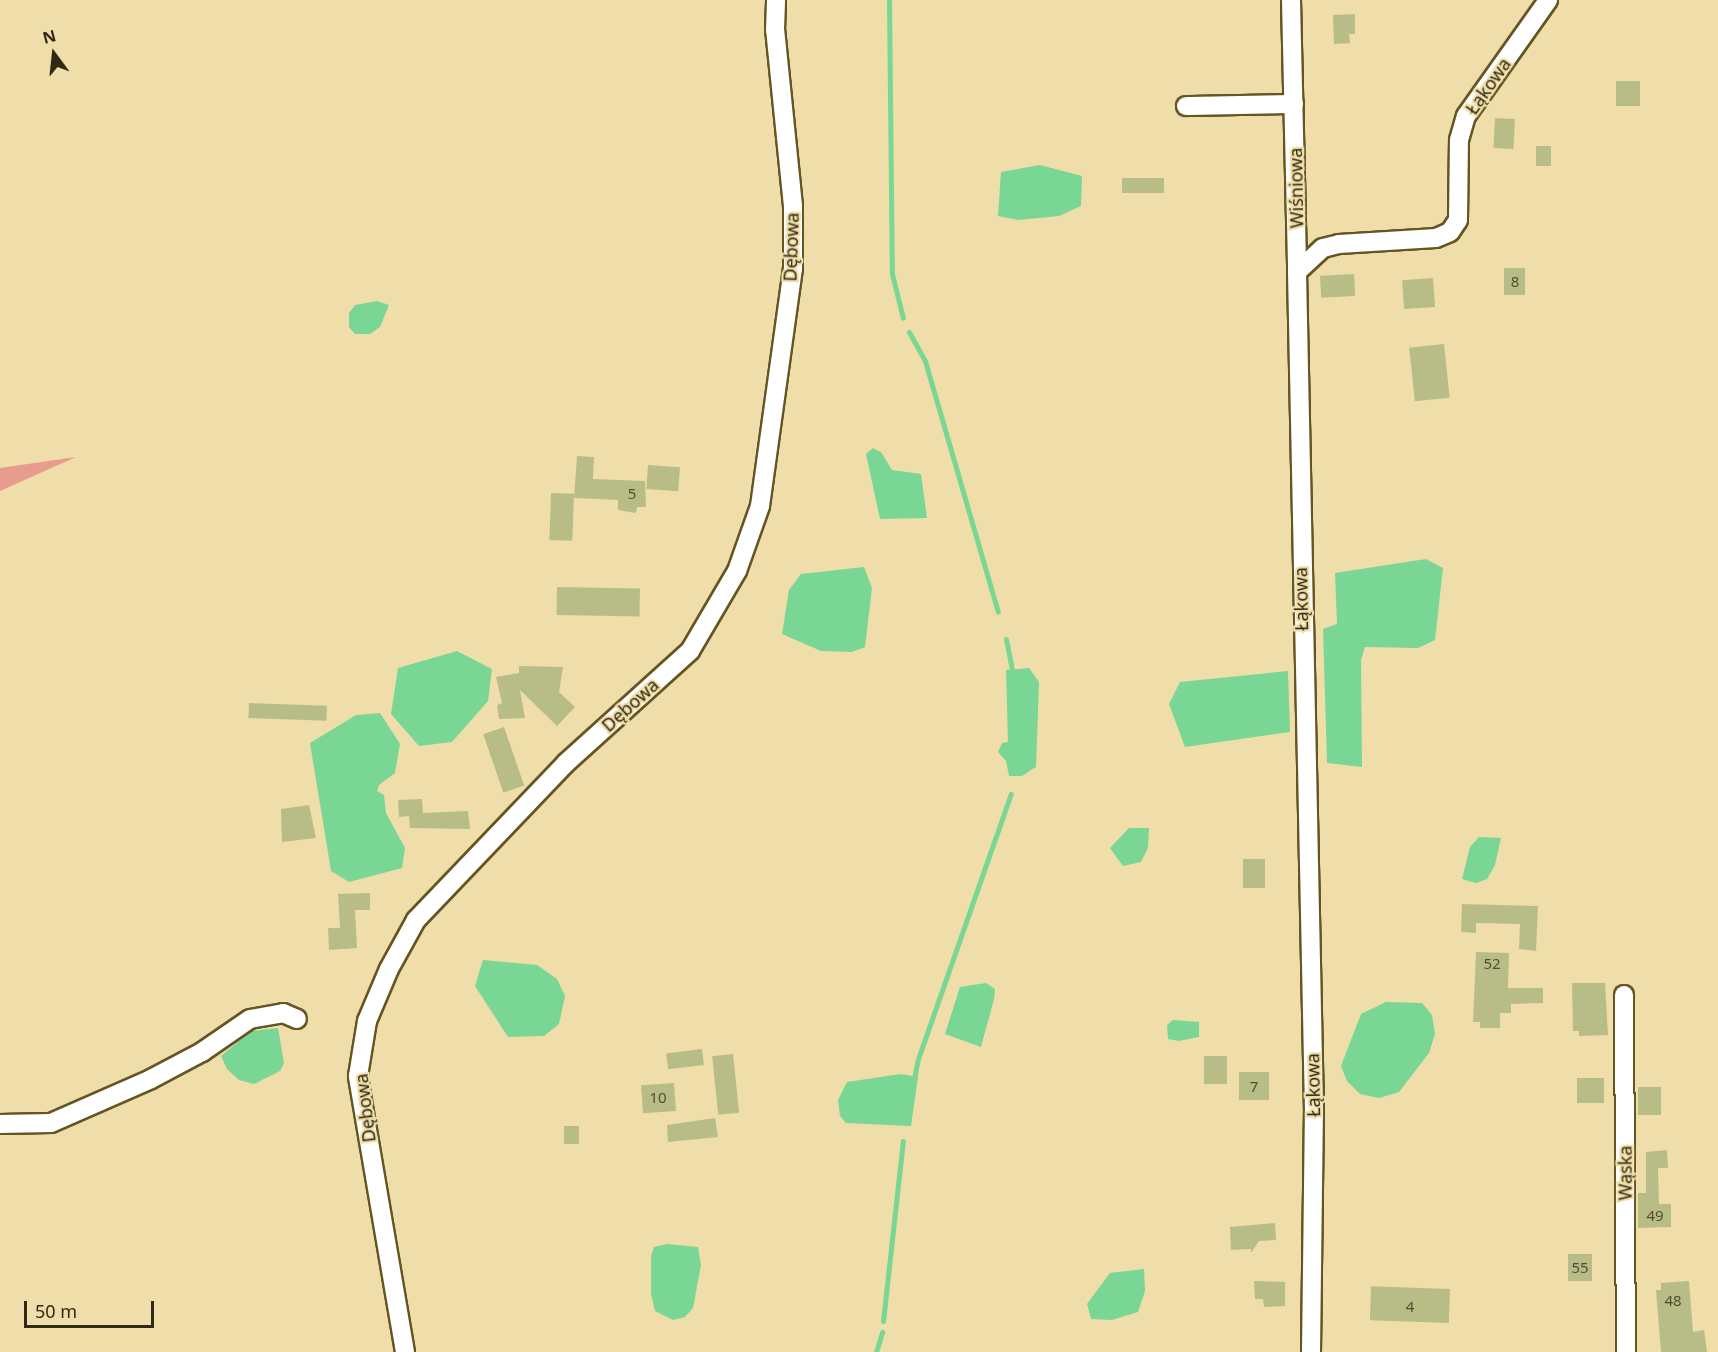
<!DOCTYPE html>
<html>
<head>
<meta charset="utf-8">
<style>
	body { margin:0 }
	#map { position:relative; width:1718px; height:1352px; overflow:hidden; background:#efdea9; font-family:"Noto Sans",sans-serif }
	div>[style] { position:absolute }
	.green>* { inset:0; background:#e89c8d }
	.water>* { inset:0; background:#79d695 }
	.stream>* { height:5px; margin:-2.5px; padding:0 2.5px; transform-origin:2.5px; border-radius:2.5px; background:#79d695 }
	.building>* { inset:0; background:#b8bd88; transform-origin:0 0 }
	.roads { filter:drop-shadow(2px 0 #645523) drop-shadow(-2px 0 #645523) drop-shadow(0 2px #645523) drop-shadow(0 -2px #645523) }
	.minor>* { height:18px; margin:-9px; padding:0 9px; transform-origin:9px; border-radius:9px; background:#fff }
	span { translate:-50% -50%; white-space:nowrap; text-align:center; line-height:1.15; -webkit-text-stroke:4.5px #efdea9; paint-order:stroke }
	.number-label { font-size:15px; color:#524e31 }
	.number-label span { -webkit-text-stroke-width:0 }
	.street-label { font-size:18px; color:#302914 }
	.north { position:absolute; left:24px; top:24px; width:60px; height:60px; -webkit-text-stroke:4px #efdea9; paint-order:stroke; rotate:345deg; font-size:16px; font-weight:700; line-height:24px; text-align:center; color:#302914 }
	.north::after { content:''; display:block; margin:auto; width:21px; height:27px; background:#302914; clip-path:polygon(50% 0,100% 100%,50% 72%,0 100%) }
	.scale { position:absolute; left:24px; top:1301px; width:130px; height:27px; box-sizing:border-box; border:3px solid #302914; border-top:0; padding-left:8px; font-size:18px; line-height:21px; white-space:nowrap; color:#302914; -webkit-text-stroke:4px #efdea9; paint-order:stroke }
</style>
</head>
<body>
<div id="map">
	<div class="green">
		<i style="clip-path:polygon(76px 457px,0 491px,0 468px)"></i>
	</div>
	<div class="water">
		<i style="clip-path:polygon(1040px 165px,1082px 176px,1081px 206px,1059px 216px,1018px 220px,998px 216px,1001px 172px)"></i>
		<i style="clip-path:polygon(377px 301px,389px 305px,380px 327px,370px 334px,355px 334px,349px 327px,349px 313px,355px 305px)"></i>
		<i style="clip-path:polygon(873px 448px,881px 452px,892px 470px,921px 474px,927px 518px,880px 519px,866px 454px)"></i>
		<i style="clip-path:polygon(1426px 559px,1443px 568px,1435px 640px,1418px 648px,1365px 647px,1361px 660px,1362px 767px,1327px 763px,1323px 629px,1337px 624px,1335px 573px)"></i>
		<i style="clip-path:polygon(864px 567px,872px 588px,865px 647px,852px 652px,821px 651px,782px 634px,789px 590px,801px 574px)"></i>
		<i style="clip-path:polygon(457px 651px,492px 669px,488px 701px,452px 742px,419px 746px,391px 714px,398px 668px)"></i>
		<i style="clip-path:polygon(1029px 668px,1039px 682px,1036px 767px,1022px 776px,1009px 776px,1006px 761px,998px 752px,1002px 743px,1008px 742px,1006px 670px)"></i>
		<i style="clip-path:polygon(1288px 671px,1290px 732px,1185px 747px,1169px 704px,1180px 682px)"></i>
		<i style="clip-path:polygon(380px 713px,400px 744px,395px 773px,379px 785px,377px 791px,384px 795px,386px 813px,405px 848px,402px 868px,349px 882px,331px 871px,310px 743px,356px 715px)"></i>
		<i style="clip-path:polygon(1129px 828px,1149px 828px,1148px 848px,1141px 862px,1123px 866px,1110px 848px)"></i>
		<i style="clip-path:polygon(1479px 837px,1501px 838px,1495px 865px,1487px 879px,1476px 883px,1462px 879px,1470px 847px)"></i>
		<i style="clip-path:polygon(483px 960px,537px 965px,557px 979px,565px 996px,559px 1024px,544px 1036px,508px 1037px,475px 986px)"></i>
		<i style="clip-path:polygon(986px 983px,995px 989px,994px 999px,981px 1047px,945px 1034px,960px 987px)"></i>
		<i style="clip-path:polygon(1386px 1002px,1422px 1003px,1432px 1015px,1435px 1034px,1429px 1053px,1399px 1092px,1379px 1098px,1360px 1094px,1347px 1081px,1341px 1066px,1361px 1014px)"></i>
		<i style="clip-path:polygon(1173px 1020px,1199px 1022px,1199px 1037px,1179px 1041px,1168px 1039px,1167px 1025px)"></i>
		<i style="clip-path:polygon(278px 1028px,284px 1063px,280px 1071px,254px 1084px,239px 1080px,227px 1069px,221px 1056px,251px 1031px)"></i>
		<i style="clip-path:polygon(901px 1074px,918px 1077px,911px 1126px,846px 1123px,840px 1116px,838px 1100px,847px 1082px)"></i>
		<i style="clip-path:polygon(667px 1244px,698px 1247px,701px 1265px,693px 1308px,685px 1317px,673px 1320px,655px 1311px,651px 1294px,651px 1256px,654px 1247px)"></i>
		<i style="clip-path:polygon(1144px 1269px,1145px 1291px,1138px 1312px,1112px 1320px,1091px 1319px,1087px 1304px,1110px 1273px)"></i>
	</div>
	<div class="stream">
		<i style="left:889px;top:0;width:274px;rotate:89.4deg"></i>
		<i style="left:892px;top:274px;width:45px;rotate:76deg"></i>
		<i style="left:909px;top:332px;width:33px;rotate:61deg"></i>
		<i style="left:925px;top:361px;width:261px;rotate:73.8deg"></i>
		<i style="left:1006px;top:639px;width:36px;rotate:79deg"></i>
		<i style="left:913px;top:1084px;width:25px;rotate:-79deg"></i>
		<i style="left:918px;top:1059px;width:281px;rotate:-70.7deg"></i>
		<i style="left:883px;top:1321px;width:181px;rotate:-83.7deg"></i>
		<i style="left:876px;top:1352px;width:21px;rotate:-73deg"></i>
	</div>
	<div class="building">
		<i style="clip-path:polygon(1355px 14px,1355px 34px,1349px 34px,1350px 43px,1334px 44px,1333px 15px)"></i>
		<i style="left:1616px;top:81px;width:24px;height:25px"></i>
		<i style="left:1495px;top:118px;width:20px;height:30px;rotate:3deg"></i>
		<i style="left:1536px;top:146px;width:15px;height:20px"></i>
		<i style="left:1122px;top:178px;width:42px;height:15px"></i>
		<i style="left:1525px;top:268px;width:27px;height:21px;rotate:90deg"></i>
		<i style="left:1354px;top:274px;width:22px;height:34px;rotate:87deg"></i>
		<i style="left:1433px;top:278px;width:29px;height:31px;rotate:86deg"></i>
		<i style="left:1444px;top:344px;width:54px;height:35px;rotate:84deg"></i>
		<i style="clip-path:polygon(577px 456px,594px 457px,593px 479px,645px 481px,646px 507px,637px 507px,636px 513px,618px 510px,618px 500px,574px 498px)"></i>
		<i style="left:648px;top:465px;width:32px;height:24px;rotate:4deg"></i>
		<i style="left:551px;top:493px;width:23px;height:47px;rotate:2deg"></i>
		<i style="left:557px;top:587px;width:83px;height:28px;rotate:1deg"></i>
		<i style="clip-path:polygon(519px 666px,563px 667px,559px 692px,575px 707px,557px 726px,520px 690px,525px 718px,499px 719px,497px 705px,502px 703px,496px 677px,519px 673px)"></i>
		<i style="left:249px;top:703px;width:78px;height:15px;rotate:2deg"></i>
		<i style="left:504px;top:727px;width:62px;height:22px;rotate:71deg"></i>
		<i style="clip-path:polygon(422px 799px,423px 813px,468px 811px,470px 829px,410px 828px,409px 816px,399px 817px,398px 800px)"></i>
		<i style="clip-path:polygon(309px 805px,316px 838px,282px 842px,281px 809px)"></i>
		<i style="left:1243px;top:859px;width:22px;height:29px"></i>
		<i style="clip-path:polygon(370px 893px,370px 910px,355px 910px,357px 948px,329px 950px,328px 928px,340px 928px,338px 894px)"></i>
		<i style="clip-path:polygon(1462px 904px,1538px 906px,1536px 951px,1519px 949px,1520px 924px,1476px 923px,1476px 933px,1461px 932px)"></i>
		<i style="clip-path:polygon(1476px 952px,1509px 953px,1508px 988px,1543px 988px,1543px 1003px,1511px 1004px,1511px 1013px,1500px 1013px,1500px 1028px,1480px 1028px,1480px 1022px,1473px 1022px)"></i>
		<i style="clip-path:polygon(1572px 983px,1605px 983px,1608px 1035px,1579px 1036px,1579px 1031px,1573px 1031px)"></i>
		<i style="left:702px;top:1049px;width:16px;height:36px;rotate:83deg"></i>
		<i style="left:733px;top:1054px;width:59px;height:21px;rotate:84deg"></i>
		<i style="left:1227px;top:1056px;width:28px;height:23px;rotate:90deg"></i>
		<i style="left:1269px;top:1072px;width:28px;height:30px;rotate:90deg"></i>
		<i style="left:1577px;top:1078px;width:27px;height:25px"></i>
		<i style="left:674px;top:1083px;width:28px;height:33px;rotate:86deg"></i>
		<i style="left:1638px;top:1087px;width:23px;height:28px"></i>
		<i style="clip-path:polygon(715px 1118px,718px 1137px,668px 1142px,667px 1125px)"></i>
		<i style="left:564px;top:1126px;width:15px;height:18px"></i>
		<i style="clip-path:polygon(1667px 1150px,1668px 1168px,1658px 1168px,1659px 1204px,1671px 1204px,1671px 1227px,1638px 1228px,1638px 1193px,1646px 1193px,1646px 1152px)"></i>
		<i style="clip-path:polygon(1275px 1223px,1276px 1240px,1259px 1241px,1251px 1253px,1251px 1249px,1231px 1250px,1230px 1227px)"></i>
		<i style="left:1568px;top:1254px;width:24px;height:27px"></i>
		<i style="clip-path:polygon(1254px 1281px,1285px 1282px,1285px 1306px,1264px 1307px,1263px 1299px,1255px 1299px)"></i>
		<i style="clip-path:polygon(1689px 1281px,1693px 1332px,1704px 1330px,1707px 1352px,1661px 1352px,1656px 1290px,1661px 1290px,1661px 1283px)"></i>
		<i style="left:1450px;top:1289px;width:34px;height:79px;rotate:92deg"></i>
	</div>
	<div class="roads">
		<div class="minor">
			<i style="left:1291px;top:0;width:272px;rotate:88.7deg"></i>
			<i style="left:1186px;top:106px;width:108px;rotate:-1.1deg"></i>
			<i style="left:1624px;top:995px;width:357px;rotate:89.7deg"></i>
			<i style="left:0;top:1124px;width:51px;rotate:-1.1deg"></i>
			<i style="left:51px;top:1123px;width:109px;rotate:-23.7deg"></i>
			<i style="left:151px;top:1079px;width:58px;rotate:-27.9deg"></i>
			<i style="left:202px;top:1052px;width:58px;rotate:-34.5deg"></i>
			<i style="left:250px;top:1019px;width:34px;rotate:-10deg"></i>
			<i style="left:283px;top:1013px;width:15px;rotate:23deg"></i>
			<i style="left:405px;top:1352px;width:280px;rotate:-99.7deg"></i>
			<i style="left:358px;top:1076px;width:56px;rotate:-80.7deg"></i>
			<i style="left:367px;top:1021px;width:56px;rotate:-67.1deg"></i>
			<i style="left:389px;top:969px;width:56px;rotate:-61.1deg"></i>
			<i style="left:416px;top:920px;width:217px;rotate:-46.3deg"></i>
			<i style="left:566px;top:763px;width:167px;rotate:-42.1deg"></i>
			<i style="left:690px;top:651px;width:93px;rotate:-59.6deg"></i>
			<i style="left:737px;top:571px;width:69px;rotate:-70.5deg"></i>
			<i style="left:760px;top:506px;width:239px;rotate:-82.1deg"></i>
			<i style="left:793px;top:269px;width:63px;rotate:-90deg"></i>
			<i style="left:793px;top:206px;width:177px;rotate:-95.8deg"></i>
			<i style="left:775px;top:30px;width:30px;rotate:-88deg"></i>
			<i style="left:1311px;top:1352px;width:241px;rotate:-89.3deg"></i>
			<i style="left:1314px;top:1111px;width:839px;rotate:-91.16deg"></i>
			<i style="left:1297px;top:272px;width:35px;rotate:-43deg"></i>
			<i style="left:1323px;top:248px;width:16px;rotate:-14deg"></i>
			<i style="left:1339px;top:244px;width:97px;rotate:-3.5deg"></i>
			<i style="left:1436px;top:238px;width:15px;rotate:-23deg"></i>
			<i style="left:1450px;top:232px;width:14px;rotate:-56deg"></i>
			<i style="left:1458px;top:220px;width:80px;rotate:-89.3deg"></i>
			<i style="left:1459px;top:140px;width:25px;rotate:-74deg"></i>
			<i style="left:1466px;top:116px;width:142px;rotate:-54.7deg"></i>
		</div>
	</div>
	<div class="number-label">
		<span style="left:1515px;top:282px">8</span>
		<span style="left:632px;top:494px">5</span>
		<span style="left:1492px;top:964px">52</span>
		<span style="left:1254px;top:1087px">7</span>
		<span style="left:658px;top:1098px">10</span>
		<span style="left:1655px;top:1216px">49</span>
		<span style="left:1580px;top:1268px">55</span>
		<span style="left:1673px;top:1301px">48</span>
		<span style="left:1410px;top:1307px">4</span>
	</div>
	<div class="street-label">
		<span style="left:1488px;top:86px;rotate:-55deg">Łąkowa</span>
		<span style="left:1296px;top:188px;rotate:-91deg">Wiśniowa</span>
		<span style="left:791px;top:247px;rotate:-88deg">Dębowa</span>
		<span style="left:1301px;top:599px;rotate:-91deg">Łąkowa</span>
		<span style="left:630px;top:705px;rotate:-42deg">Dębowa</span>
		<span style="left:1313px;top:1085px;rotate:-91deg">Łąkowa</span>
		<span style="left:365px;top:1108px;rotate:-97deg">Dębowa</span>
		<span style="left:1625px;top:1173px;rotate:-90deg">Wąska</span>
	</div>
	<div class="north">N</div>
	<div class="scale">50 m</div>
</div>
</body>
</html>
